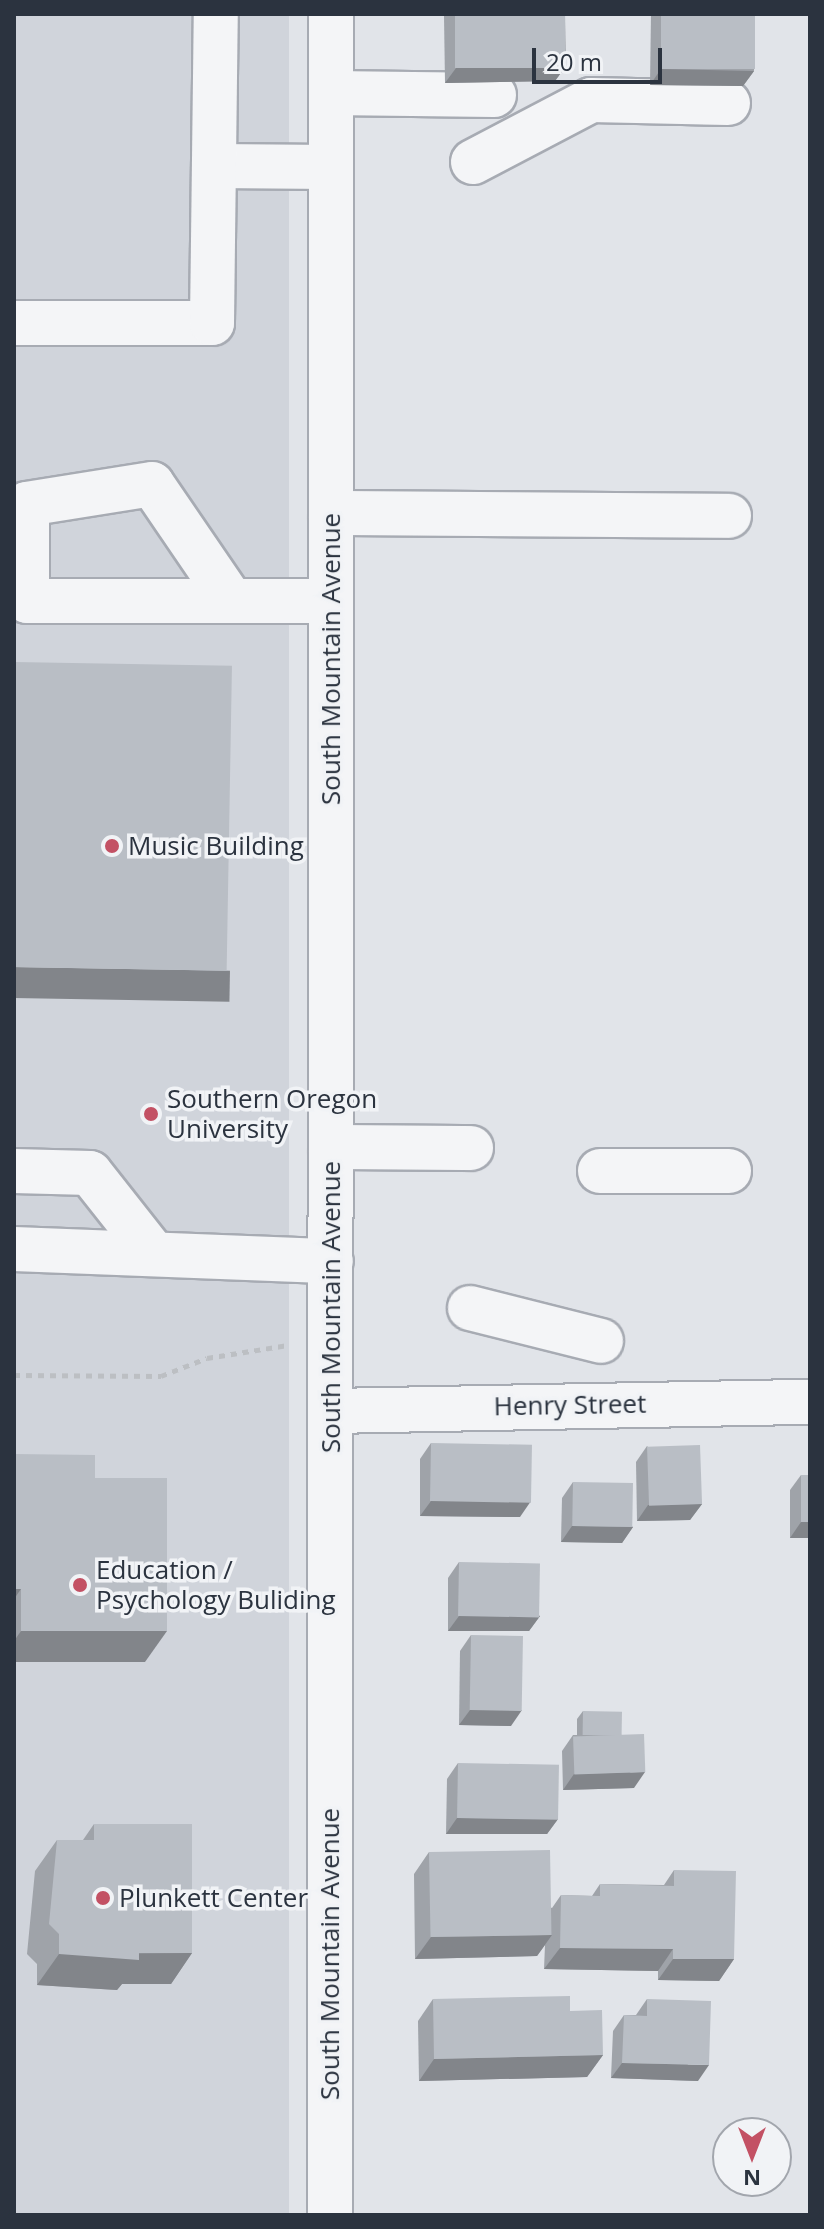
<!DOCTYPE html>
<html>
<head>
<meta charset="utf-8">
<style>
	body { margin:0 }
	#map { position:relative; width:824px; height:2229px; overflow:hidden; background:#e1e4e9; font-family:"Open Sans",sans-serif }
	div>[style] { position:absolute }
	.built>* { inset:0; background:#d0d4db; transform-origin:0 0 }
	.path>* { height:5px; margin-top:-2.5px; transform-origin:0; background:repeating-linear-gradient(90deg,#bcbfc3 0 6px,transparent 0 12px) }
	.roads { filter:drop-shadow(2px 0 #a7abb3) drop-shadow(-2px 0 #a7abb3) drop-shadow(0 2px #a7abb3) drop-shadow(0 -2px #a7abb3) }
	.minor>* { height:44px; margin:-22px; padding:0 22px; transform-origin:22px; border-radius:22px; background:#f4f5f7 }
	.wall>* { inset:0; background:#9fa3a9 }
	.shaded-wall>* { inset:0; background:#82858a; transform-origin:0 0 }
	.building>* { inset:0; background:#b9bec5; transform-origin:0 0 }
	.dots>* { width:22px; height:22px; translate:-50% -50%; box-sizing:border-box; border:4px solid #f1f3f6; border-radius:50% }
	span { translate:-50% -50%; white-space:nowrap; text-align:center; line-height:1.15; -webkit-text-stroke:7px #f1f3f6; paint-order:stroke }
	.street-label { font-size:26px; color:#2b333f }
	.poi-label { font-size:26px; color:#2b333f }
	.left { translate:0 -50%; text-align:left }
	.frame { position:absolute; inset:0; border:16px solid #2b333f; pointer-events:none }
	.north { position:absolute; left:712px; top:2117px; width:80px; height:80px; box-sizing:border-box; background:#f1f3f6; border:2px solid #a2a6ad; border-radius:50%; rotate:180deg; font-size:22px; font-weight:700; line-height:32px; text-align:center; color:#2b333f }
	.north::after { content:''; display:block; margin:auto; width:28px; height:36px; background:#c35164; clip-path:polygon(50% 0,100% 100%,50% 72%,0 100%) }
	.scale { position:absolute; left:532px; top:48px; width:130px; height:36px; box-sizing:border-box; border:4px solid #2b333f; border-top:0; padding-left:10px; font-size:24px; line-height:28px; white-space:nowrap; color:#2b333f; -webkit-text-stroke:6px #f1f3f6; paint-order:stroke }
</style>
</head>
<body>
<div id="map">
	<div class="built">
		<i style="left:14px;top:14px;width:275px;height:2201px"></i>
	</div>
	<div class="path">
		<i style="left:14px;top:1375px;width:147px;rotate:0.4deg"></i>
		<i style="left:161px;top:1376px;width:49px;rotate:-21.4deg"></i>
		<i style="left:207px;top:1358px;width:82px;rotate:-9.1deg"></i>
	</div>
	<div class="roads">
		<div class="minor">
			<i style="left:331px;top:93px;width:163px;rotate:0.7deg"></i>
			<i style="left:473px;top:162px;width:133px;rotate:-27.7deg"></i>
			<i style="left:591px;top:100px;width:137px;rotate:1.3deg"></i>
			<i style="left:215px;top:166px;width:116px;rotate:0.5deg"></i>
			<i style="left:14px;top:323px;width:198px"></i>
			<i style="left:212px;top:323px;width:309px;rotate:-89.3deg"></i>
			<i style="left:331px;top:513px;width:398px;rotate:0.4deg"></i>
			<i style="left:231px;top:600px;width:140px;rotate:-124.3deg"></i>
			<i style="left:152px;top:484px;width:127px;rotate:170.9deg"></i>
			<i style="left:27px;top:504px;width:97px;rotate:90deg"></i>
			<i style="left:27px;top:601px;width:304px"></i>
			<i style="left:331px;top:1147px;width:140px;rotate:0.4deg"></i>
			<i style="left:14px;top:1171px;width:76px;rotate:1.5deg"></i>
			<i style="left:90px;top:1173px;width:97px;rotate:51.7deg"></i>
			<i style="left:600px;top:1171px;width:129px"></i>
			<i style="left:14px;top:1249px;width:317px;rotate:2.2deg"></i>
			<i style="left:470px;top:1308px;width:135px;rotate:14.1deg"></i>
			<i style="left:331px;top:1411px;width:479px;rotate:-1.1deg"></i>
			<i style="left:330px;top:2215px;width:2201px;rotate:-89.97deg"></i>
		</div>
	</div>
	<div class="wall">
		<i style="clip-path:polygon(445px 14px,565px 14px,566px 66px,555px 81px,445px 83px,444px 16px)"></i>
		<i style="clip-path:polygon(651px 14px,755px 14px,754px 71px,743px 86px,650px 85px)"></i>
		<i style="clip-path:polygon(431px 1443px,520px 1517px,420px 1516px,420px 1459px)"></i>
		<i style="clip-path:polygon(647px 1446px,702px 1504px,690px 1520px,637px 1521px,636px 1462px)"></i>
		<i style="clip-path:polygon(14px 1454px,95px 1478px,145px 1662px,14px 1662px)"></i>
		<i style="clip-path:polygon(801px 1475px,810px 1475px,810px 1538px,790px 1538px,790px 1490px)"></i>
		<i style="clip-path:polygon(573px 1482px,633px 1527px,622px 1543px,561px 1542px,562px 1498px)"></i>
		<i style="clip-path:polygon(459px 1562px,540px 1616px,529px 1631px,448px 1631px,448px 1578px)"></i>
		<i style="clip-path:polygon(471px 1635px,511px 1726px,459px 1725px,460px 1651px)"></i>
		<i style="clip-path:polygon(583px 1711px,621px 1734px,634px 1788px,563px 1790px,562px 1751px,573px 1735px,577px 1735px,577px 1719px)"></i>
		<i style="clip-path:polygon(458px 1763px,558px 1819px,547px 1834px,446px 1834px,447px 1779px)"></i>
		<i style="clip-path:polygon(94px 1824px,192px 1953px,171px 1984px,122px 1984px,117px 1990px,37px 1985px,37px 1964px,27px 1954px,35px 1871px,57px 1840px,83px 1840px)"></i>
		<i style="clip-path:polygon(429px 1852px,552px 1908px,561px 1895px,592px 1896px,600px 1884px,664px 1885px,674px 1870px,734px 1959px,719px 1981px,658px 1980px,658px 1971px,544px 1969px,545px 1945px,537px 1956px,415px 1959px,414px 1874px)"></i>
		<i style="clip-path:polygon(433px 1999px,570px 2011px,603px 2055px,587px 2077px,419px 2081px,418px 2021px)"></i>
		<i style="clip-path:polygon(647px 1999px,698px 2081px,611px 2078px,613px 2031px,624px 2015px,636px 2015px)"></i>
	</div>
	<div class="shaded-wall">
		<i style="clip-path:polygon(566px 66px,555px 81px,445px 83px,456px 68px)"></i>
		<i style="clip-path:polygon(661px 69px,754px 71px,743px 86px,650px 85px)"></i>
		<i style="left:14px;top:967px;width:216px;height:31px;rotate:1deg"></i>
		<i style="clip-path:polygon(431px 1501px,531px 1501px,520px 1517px,420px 1516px)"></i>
		<i style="clip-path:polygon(702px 1504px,690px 1520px,637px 1521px,648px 1505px)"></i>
		<i style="clip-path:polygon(801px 1522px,810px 1522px,810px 1538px,790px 1538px)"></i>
		<i style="clip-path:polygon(572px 1526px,633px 1527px,622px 1543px,561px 1542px)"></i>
		<i style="clip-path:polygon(14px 1589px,21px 1589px,14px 1599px)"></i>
		<i style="clip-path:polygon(459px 1616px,540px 1616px,529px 1631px,448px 1631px)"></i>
		<i style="clip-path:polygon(21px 1631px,167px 1631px,145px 1662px,14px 1662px,14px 1641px)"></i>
		<i style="clip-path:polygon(470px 1710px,522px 1710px,511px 1726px,459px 1725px)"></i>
		<i style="clip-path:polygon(645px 1772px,634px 1788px,563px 1790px,574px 1774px)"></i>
		<i style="clip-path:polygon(457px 1818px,558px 1819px,547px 1834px,446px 1834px)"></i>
		<i style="clip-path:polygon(552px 1935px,537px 1956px,415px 1959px,431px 1937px)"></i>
		<i style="clip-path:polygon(560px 1948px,673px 1949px,658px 1971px,544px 1969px)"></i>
		<i style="clip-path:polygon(192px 1953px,171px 1984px,122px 1984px,117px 1990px,37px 1985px,59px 1954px)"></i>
		<i style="clip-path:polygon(673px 1959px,734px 1959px,719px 1981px,658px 1980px)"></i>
		<i style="clip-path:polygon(603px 2055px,587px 2077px,419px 2081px,434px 2059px)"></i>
		<i style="clip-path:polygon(622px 2063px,709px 2065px,698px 2081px,611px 2078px)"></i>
	</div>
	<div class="building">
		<i style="left:455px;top:14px;width:110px;height:54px"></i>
		<i style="left:661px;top:14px;width:94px;height:55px"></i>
		<i style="left:14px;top:662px;width:218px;height:305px;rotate:1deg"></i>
		<i style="left:431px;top:1443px;width:101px;height:58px;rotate:1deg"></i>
		<i style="left:700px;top:1445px;width:59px;height:53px;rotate:88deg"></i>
		<i style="clip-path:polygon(14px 1454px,95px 1455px,95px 1478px,167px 1478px,167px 1631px,21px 1631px,21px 1589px,14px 1589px)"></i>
		<i style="left:801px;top:1475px;width:9px;height:47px"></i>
		<i style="left:573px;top:1482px;width:60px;height:44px;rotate:1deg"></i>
		<i style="left:459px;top:1562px;width:81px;height:54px;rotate:1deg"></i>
		<i style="left:471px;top:1635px;width:52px;height:75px;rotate:1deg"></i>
		<i style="left:583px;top:1711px;width:39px;height:24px;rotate:1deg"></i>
		<i style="left:644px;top:1734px;width:38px;height:71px;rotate:88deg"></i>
		<i style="left:458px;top:1763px;width:101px;height:55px;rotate:1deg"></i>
		<i style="clip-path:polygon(94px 1824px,192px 1824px,192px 1953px,139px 1953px,139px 1960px,59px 1954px,59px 1934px,49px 1924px,57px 1840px,94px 1840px)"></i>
		<i style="left:550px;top:1850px;width:85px;height:121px;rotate:89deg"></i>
		<i style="clip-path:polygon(674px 1870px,736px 1871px,734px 1959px,673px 1959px,673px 1949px,560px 1948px,561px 1895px,600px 1896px,600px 1884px,674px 1886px)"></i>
		<i style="clip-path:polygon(570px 1996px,570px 2011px,602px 2010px,603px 2055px,434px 2059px,433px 1999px)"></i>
		<i style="clip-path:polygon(647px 1999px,711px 2001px,709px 2065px,622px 2063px,624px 2015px,647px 2016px)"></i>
	</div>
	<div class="dots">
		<i style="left:112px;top:846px;background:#c35164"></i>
		<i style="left:151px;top:1114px;background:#c35164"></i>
		<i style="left:80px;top:1585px;background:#c35164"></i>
		<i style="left:103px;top:1898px;background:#c35164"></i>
	</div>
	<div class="street-label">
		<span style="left:331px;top:659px;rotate:-90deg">South Mountain Avenue</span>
		<span style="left:331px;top:1307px;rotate:-90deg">South Mountain Avenue</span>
		<span style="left:570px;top:1405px;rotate:-1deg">Henry Street</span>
		<span style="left:330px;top:1954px;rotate:-90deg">South Mountain Avenue</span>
	</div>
	<div class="poi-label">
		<span class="left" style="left:128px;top:846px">Music Building</span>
		<span class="left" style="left:167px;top:1114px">Southern Oregon<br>University</span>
		<span class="left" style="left:96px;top:1585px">Education /<br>Psychology Buliding</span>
		<span class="left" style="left:119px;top:1898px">Plunkett Center</span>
	</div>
	<div class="frame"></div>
	<div class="north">N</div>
	<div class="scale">20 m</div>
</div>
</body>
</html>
